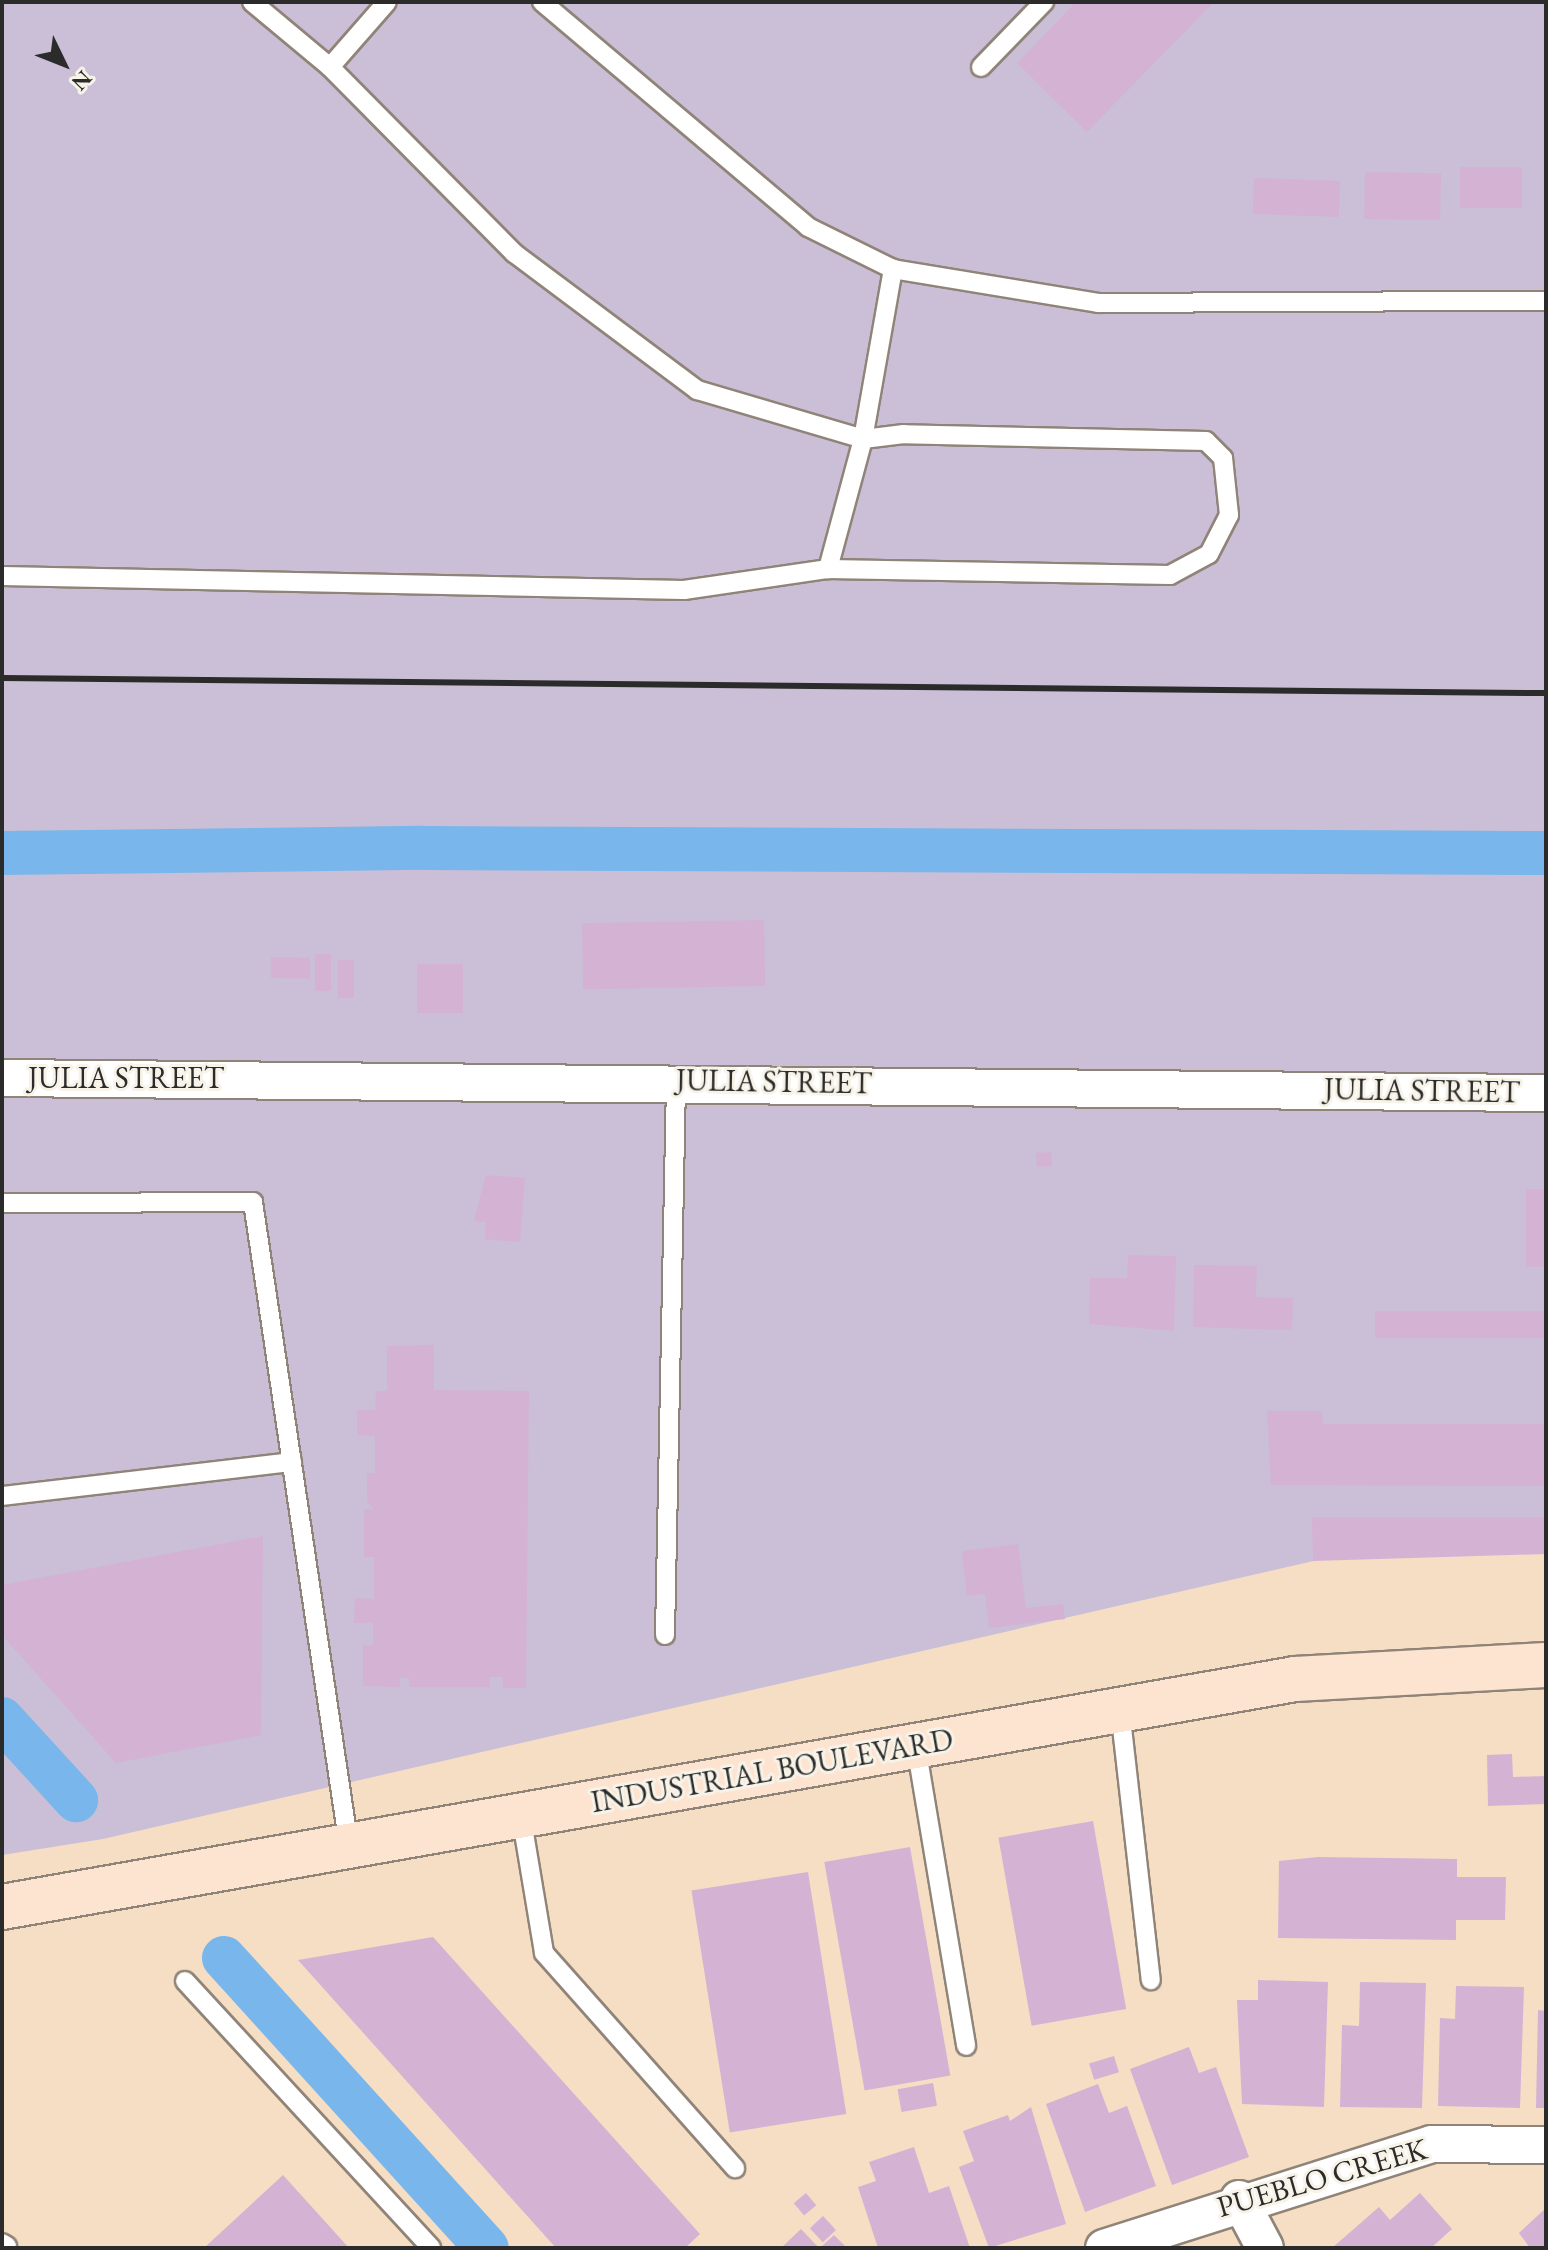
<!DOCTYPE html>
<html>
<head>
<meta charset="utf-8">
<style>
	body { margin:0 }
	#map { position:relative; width:1548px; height:2250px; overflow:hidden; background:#f5dec4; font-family:"EB Garamond",serif }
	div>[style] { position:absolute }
	.industrial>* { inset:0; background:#cabfd6 }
	.canal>* { height:44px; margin:-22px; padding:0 22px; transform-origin:22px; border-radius:22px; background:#79b6eb }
	.building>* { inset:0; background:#d4b2d4; transform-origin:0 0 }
	.roads { filter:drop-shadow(2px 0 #908478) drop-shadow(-2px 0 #908478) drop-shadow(0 2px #908478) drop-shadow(0 -2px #908478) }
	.service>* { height:18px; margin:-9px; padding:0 9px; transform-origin:9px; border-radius:9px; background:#fff }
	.minor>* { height:36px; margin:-18px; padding:0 18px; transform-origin:18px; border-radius:18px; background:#fff }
	.secondary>* { height:44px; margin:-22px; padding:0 22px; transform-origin:22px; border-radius:22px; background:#fde4d1 }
	.rail>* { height:6px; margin:-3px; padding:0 3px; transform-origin:3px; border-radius:3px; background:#2b2b2b }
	span { translate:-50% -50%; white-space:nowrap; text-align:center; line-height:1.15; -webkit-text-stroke:6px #f7f3e8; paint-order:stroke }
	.street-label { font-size:30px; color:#2b2b2b }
	.frame { position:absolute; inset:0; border:4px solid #2b2b2b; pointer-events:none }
	.north { position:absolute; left:24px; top:24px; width:80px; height:80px; -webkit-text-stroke:6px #f7f3e8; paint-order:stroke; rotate:133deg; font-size:22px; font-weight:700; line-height:32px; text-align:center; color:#2b2b2b }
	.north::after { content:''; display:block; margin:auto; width:28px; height:36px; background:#2b2b2b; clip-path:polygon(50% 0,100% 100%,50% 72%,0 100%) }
</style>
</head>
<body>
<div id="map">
	<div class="industrial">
		<i style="clip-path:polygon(2px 2px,1546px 2px,1546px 1550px,1366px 1549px,103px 1839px,2px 1855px)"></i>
	</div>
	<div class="canal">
		<i style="left:2px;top:853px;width:422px;rotate:-0.7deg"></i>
		<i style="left:424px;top:848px;width:1122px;rotate:0.26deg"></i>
		<i style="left:2px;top:1719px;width:110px;rotate:47.6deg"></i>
		<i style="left:224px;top:1958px;width:391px;rotate:47.8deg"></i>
	</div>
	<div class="building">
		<i style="clip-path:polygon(1076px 2px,1214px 2px,1087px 132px,1017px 63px)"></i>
		<i style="left:1460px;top:167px;width:62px;height:41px"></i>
		<i style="left:1365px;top:172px;width:76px;height:47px;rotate:1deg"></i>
		<i style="left:1254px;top:178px;width:86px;height:36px;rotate:2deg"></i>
		<i style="left:764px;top:920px;width:66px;height:182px;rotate:89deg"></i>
		<i style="left:315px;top:954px;width:16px;height:37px"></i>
		<i style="left:271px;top:957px;width:39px;height:21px;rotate:1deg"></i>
		<i style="left:338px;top:960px;width:16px;height:38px"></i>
		<i style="left:463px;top:964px;width:49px;height:46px;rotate:90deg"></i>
		<i style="left:1051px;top:1152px;width:14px;height:15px;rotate:86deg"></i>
		<i style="clip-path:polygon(486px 1175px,525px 1178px,520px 1242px,485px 1239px,486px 1222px,474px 1221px)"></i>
		<i style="left:1526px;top:1189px;width:20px;height:78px"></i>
		<i style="clip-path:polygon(1128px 1255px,1176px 1256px,1174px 1331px,1089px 1324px,1090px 1278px,1127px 1278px)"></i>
		<i style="clip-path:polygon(1194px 1265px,1257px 1266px,1256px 1297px,1293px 1298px,1292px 1330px,1193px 1327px)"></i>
		<i style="left:1546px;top:1311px;width:27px;height:171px;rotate:90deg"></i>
		<i style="clip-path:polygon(434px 1345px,434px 1390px,529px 1391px,526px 1688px,503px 1688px,503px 1677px,490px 1677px,490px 1687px,409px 1687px,409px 1678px,400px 1678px,400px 1687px,363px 1686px,363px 1645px,373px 1645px,373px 1623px,354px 1623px,355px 1598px,374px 1599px,374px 1557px,364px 1557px,364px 1509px,374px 1509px,367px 1502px,367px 1473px,375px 1473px,375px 1436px,357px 1435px,357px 1410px,375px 1410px,376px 1391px,387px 1391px,387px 1346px)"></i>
		<i style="clip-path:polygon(1267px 1411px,1322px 1411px,1323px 1424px,1546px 1424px,1546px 1486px,1271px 1485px)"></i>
		<i style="clip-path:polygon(1312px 1517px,1546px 1517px,1546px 1554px,1313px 1561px)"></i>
		<i style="clip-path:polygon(263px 1536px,261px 1735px,116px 1763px,2px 1635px,2px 1585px)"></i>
		<i style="clip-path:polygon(1018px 1544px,1026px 1608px,1063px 1604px,1065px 1619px,989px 1628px,985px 1594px,967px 1596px,962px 1551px)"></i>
		<i style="clip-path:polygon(1512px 1754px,1513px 1777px,1546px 1776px,1546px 1804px,1488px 1806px,1487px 1755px)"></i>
		<i style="left:1093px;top:1821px;width:191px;height:96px;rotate:80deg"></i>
		<i style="left:910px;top:1847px;width:232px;height:87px;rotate:80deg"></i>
		<i style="clip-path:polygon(1318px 1857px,1457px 1859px,1457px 1877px,1506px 1877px,1505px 1920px,1456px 1920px,1456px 1940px,1278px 1938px,1279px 1861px)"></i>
		<i style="left:808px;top:1872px;width:245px;height:118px;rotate:81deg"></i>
		<i style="clip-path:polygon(433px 1937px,700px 2234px,685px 2248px,556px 2248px,298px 1960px)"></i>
		<i style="clip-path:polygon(1258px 1980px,1328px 1982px,1324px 2107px,1242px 2104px,1237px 2000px,1258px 2000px)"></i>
		<i style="clip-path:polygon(1360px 1982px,1426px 1983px,1422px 2108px,1340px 2107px,1342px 2025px,1359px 2026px)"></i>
		<i style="clip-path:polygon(1456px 1986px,1524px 1987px,1520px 2108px,1438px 2106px,1440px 2018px,1455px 2019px)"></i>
		<i style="clip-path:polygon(1538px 2010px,1546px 2011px,1546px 2108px,1536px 2108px)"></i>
		<i style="clip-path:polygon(1189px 2047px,1199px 2073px,1216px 2067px,1249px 2157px,1172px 2185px,1130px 2069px)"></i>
		<i style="left:1114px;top:2056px;width:17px;height:26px;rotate:73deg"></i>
		<i style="left:933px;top:2083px;width:23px;height:36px;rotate:80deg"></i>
		<i style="clip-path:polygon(1098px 2084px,1109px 2113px,1127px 2106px,1156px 2186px,1085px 2212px,1046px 2104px)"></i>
		<i style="clip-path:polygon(1031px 2107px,1066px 2224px,989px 2248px,959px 2167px,974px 2161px,963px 2131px,1008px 2115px,1010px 2121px)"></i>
		<i style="clip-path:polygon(914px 2147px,929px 2193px,949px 2186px,970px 2248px,878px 2248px,858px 2187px,876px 2181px,869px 2162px)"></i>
		<i style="clip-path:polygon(283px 2175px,349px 2248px,204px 2248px)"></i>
		<i style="left:806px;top:2193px;width:16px;height:16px;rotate:50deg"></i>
		<i style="clip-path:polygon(1420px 2193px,1452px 2229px,1431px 2248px,1332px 2248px,1379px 2207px,1390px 2220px)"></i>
		<i style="clip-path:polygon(1546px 2208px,1546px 2248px,1530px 2248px,1519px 2233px)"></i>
		<i style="left:823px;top:2216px;width:19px;height:18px;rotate:47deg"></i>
		<i style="clip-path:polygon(801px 2229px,819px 2248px,781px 2248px)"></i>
		<i style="clip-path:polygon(834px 2235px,847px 2248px,820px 2248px)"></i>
	</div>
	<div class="roads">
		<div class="service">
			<i style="left:252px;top:2px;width:102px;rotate:39.8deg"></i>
			<i style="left:330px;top:67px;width:86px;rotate:-48.8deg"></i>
			<i style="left:542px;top:2px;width:348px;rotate:40.2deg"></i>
			<i style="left:808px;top:227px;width:95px;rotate:26.3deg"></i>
			<i style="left:893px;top:269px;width:208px;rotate:9.4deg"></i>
			<i style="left:1098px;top:303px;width:448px;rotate:-0.3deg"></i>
			<i style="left:330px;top:67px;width:262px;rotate:45.3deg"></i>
			<i style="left:514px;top:253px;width:229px;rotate:36.8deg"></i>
			<i style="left:697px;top:390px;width:173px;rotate:16.4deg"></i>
			<i style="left:863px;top:439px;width:173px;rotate:-80deg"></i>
			<i style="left:981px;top:67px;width:91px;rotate:-45.9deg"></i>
			<i style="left:2px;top:576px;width:682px;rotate:1.18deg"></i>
			<i style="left:684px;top:590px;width:146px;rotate:-8.3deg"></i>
			<i style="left:828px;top:569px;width:342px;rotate:1deg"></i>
			<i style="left:1170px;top:575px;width:44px;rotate:-28.3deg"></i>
			<i style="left:1209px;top:554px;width:44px;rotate:-62.9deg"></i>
			<i style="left:1229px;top:515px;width:57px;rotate:-96deg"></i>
			<i style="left:1223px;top:458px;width:24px;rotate:-135deg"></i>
			<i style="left:1206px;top:441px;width:302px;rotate:-178.7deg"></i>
			<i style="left:904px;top:434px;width:41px;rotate:173deg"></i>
			<i style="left:863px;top:439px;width:135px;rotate:105.1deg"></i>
			<i style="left:2px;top:1203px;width:251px;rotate:-0.2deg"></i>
			<i style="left:253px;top:1202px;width:652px;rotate:81.53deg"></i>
			<i style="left:2px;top:1496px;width:292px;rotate:-6.7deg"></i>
			<i style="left:665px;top:1635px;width:554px;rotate:-88.86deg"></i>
			<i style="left:1120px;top:1710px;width:272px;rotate:83.5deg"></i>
			<i style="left:916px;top:1746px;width:304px;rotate:80.5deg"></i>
			<i style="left:521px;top:1815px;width:140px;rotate:80.5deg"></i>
			<i style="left:544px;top:1953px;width:288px;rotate:48.4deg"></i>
			<i style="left:185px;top:1981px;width:363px;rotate:47.3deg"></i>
			<i style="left:2px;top:2243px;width:6px;rotate:31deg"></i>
		</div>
		<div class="minor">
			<i style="left:2px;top:1078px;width:1544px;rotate:0.56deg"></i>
			<i style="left:1239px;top:2199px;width:55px;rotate:62deg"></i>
			<i style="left:1104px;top:2248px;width:344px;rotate:-17.6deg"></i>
			<i style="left:1432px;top:2144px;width:114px;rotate:0.5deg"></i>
		</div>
		<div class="secondary">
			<i style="left:2px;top:1907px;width:1313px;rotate:-10deg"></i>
			<i style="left:1295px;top:1679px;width:251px;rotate:-3.2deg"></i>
		</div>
	</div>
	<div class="rail">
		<i style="left:2px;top:678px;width:1544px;rotate:0.56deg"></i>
	</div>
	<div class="street-label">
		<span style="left:126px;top:1078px">JULIA STREET</span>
		<span style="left:774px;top:1082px;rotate:1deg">JULIA STREET</span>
		<span style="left:1422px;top:1091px;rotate:1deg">JULIA STREET</span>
		<span style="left:772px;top:1771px;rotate:-10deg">INDUSTRIAL BOULEVARD</span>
		<span style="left:1322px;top:2178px;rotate:-16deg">PUEBLO CREEK</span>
	</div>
	<div class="frame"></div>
	<div class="north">N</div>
</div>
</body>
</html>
